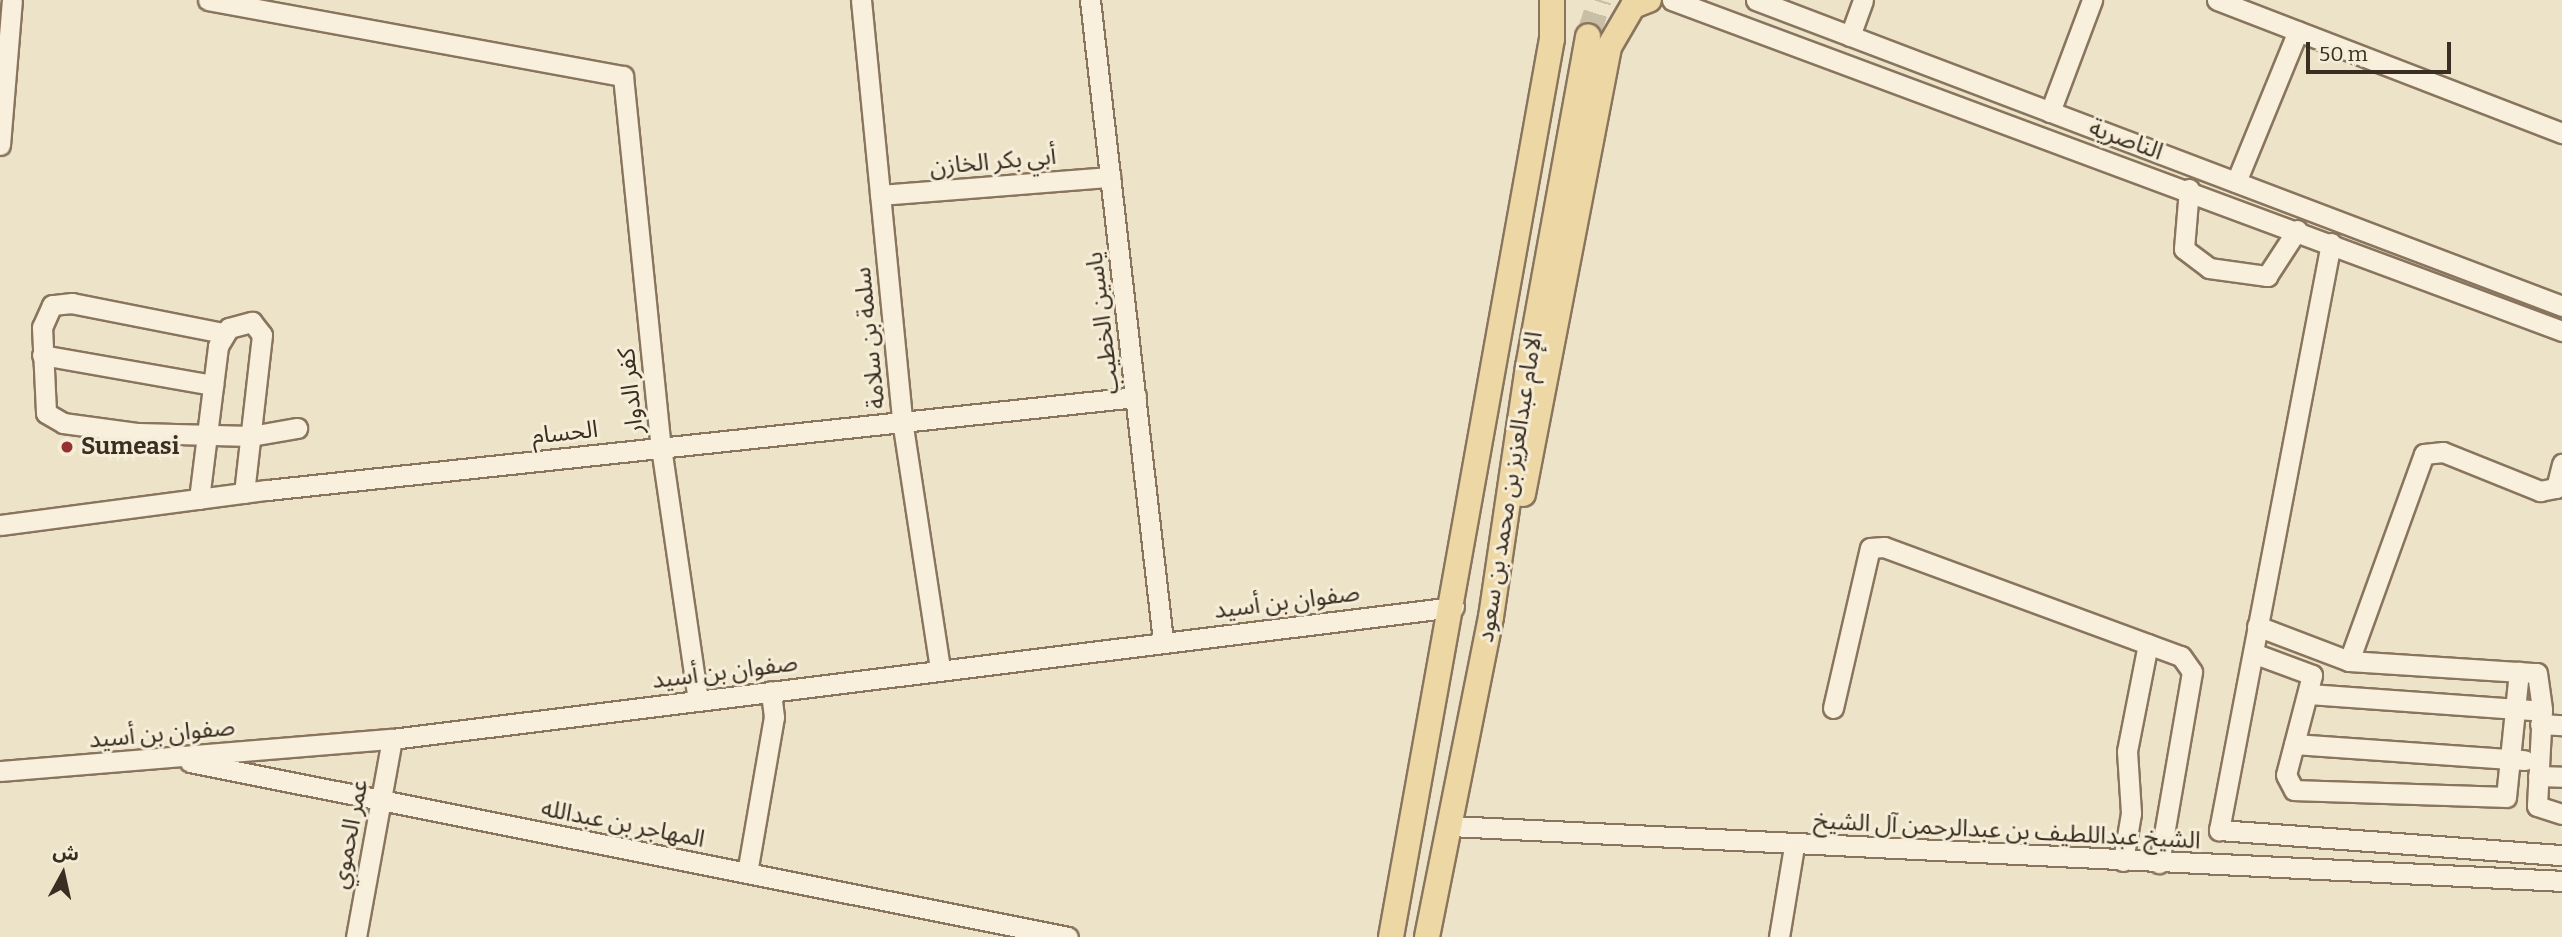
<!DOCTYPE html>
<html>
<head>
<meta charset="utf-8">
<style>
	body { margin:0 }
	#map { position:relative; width:2562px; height:937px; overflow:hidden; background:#ede3c9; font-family:Bitter,"Noto Sans Arabic",serif }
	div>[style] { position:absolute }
	.major-tunnel>* { height:24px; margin-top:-12px; transform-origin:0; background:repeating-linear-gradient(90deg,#c9bfa7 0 24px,transparent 0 36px) }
	.roads { filter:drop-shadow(2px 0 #89755e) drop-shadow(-2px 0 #89755e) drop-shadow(0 2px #89755e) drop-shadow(0 -2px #89755e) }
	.minor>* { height:19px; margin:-9.5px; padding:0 9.5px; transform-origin:9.5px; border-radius:9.5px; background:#f8f0dc }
	.major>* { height:24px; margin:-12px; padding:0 12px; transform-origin:12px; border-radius:12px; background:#edd7a4 }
	.dots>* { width:19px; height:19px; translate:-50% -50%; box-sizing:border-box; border:4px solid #f5edd8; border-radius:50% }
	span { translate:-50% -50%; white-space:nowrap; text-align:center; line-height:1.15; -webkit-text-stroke:6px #f5edd8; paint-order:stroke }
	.street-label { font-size:24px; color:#3a2d21 }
	.poi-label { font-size:24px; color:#3a2d21; font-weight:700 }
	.left { translate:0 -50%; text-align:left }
	.north { position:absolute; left:28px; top:839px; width:70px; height:70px; -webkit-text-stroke:5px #f5edd8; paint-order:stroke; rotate:8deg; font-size:19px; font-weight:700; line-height:28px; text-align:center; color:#3a2d21 }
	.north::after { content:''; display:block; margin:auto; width:24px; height:32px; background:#3a2d21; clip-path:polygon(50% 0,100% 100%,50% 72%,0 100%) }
	.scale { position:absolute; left:2306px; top:42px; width:145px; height:32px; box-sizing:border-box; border:4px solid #3a2d21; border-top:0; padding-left:9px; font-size:21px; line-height:24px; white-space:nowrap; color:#3a2d21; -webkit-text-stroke:5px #f5edd8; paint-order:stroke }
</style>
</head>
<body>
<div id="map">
	<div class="major-tunnel">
		<i style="left:1588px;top:36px;width:38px;rotate:-72deg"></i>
	</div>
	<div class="roads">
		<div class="minor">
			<i style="left:208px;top:0;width:422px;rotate:10.4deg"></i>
			<i style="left:623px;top:76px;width:373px;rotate:84.2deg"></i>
			<i style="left:661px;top:447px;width:256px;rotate:81.7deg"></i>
			<i style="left:861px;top:0;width:422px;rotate:84.4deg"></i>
			<i style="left:902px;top:420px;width:252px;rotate:81.3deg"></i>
			<i style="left:1090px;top:0;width:645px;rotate:83.5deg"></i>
			<i style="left:1672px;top:0;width:950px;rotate:20.4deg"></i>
			<i style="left:1756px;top:0;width:862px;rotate:20.79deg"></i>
			<i style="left:2217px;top:0;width:370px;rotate:21.1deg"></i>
			<i style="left:1850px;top:36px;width:38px;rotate:-70deg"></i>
			<i style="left:2050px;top:112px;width:120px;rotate:-69.4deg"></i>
			<i style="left:0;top:145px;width:145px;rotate:-85.3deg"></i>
			<i style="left:2236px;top:182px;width:163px;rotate:-67.7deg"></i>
			<i style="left:2189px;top:189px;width:60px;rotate:94.8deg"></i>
			<i style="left:2184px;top:249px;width:31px;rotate:37deg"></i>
			<i style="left:2209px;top:268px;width:59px;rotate:7.9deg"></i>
			<i style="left:2267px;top:276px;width:55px;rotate:-56.9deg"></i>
			<i style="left:880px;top:195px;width:231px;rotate:-4.5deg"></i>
			<i style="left:2331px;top:243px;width:598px;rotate:100.8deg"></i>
			<i style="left:2219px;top:830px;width:344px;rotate:4.2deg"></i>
			<i style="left:223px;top:333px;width:154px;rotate:-168.8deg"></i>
			<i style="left:72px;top:303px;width:20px;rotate:174deg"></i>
			<i style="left:52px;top:305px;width:24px;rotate:114deg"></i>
			<i style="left:42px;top:327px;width:86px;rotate:87.3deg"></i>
			<i style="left:46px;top:413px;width:20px;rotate:30deg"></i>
			<i style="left:63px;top:423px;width:76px;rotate:7.6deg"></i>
			<i style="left:138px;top:433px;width:113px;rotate:1.5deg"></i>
			<i style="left:251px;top:436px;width:47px;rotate:-9.9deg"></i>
			<i style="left:42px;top:355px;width:174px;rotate:10deg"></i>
			<i style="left:199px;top:499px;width:154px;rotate:-82.9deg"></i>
			<i style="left:218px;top:346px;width:21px;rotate:-59deg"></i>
			<i style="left:229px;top:328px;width:24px;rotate:-15deg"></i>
			<i style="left:252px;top:322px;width:16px;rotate:52deg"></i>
			<i style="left:262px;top:335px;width:159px;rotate:96.5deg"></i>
			<i style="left:0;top:525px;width:269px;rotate:-7.5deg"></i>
			<i style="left:267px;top:490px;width:874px;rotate:-6.11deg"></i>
			<i style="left:2257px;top:626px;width:98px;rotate:20.8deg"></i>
			<i style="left:2349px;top:661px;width:188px;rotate:3.7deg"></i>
			<i style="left:2537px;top:673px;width:37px;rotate:82deg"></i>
			<i style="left:2542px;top:710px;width:96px;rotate:93deg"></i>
			<i style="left:2537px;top:806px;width:26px;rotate:18deg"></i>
			<i style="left:2253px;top:653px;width:63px;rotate:20.4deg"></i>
			<i style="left:2312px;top:675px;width:103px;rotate:104.6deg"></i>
			<i style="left:2286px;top:775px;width:17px;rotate:62deg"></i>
			<i style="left:2294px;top:790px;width:212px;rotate:1.9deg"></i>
			<i style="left:2506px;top:797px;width:126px;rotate:-84.1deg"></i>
			<i style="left:2349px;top:661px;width:220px;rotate:-70.1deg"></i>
			<i style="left:2424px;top:454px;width:19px;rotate:-6deg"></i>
			<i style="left:2443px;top:452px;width:105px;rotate:21.9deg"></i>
			<i style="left:2540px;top:491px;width:16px;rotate:-11deg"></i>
			<i style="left:2556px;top:488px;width:25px;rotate:-76deg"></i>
			<i style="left:2309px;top:694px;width:223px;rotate:4.1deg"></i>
			<i style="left:1833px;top:708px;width:164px;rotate:-77deg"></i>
			<i style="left:1870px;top:548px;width:14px;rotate:-4deg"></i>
			<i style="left:1884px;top:547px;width:316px;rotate:20.2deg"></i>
			<i style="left:2181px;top:656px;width:19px;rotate:55deg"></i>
			<i style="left:2192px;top:672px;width:194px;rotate:99.8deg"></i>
			<i style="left:2540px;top:724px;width:22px;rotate:3deg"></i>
			<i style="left:2294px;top:744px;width:231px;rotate:4deg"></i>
			<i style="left:190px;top:762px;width:895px;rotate:11.27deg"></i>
			<i style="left:0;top:771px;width:393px;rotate:-4.7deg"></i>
			<i style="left:392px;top:739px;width:1070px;rotate:-7.09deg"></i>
			<i style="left:2538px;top:776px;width:24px;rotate:2deg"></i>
			<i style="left:1451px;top:826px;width:1112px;rotate:2.83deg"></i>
			<i style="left:2123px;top:861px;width:49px;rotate:-80.5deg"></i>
			<i style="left:2131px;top:813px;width:62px;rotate:-93.7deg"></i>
			<i style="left:2127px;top:751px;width:109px;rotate:-78.9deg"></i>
			<i style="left:747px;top:873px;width:158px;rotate:-80.2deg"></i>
			<i style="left:774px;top:717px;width:26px;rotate:-97deg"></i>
			<i style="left:356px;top:937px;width:201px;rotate:-79.7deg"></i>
			<i style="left:1779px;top:937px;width:92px;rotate:-80.6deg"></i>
		</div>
		<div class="major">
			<i style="left:1523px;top:494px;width:455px;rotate:-79.1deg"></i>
			<i style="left:1609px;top:47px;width:48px;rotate:-59.7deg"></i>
			<i style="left:1633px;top:6px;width:17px;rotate:-21deg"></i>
			<i style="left:1391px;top:937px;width:912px;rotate:-79.84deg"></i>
			<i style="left:1552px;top:39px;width:39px;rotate:-90deg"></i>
			<i style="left:1427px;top:937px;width:326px;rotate:-78.7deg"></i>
			<i style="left:1491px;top:617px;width:253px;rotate:-81.6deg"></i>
			<i style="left:1528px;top:367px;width:336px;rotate:-79.7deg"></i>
		</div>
	</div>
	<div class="dots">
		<i style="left:67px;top:447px;background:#953231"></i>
	</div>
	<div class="street-label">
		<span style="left:2126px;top:140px;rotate:20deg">الناصرية</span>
		<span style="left:993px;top:162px;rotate:-5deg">أبي بكر الخازن</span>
		<span style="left:1103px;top:323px;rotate:-97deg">ياسين الخطيب</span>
		<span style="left:870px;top:338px;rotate:-96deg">سلمة بن سلامة</span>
		<span style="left:631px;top:391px;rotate:-96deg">كفر الدوار</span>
		<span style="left:565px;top:433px;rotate:-6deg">الحسام</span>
		<span style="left:1510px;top:487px;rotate:-81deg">الإمام عبدالعزيز بن محمد بن سعود</span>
		<span style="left:1287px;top:602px;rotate:-7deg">صفوان بن أسيد</span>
		<span style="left:725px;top:672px;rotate:-7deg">صفوان بن أسيد</span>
		<span style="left:162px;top:734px;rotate:-5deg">صفوان بن أسيد</span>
		<span style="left:623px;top:824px;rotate:11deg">المهاجر بن عبدالله</span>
		<span style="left:2007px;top:831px;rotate:3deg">الشيخ عبداللطيف بن عبدالرحمن آل الشيخ</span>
		<span style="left:350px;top:834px;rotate:-79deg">عمر الحموي</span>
	</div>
	<div class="poi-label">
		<span class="left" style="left:81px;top:447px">Sumeasi</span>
	</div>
	<div class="north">ش</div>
	<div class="scale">50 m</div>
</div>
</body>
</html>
